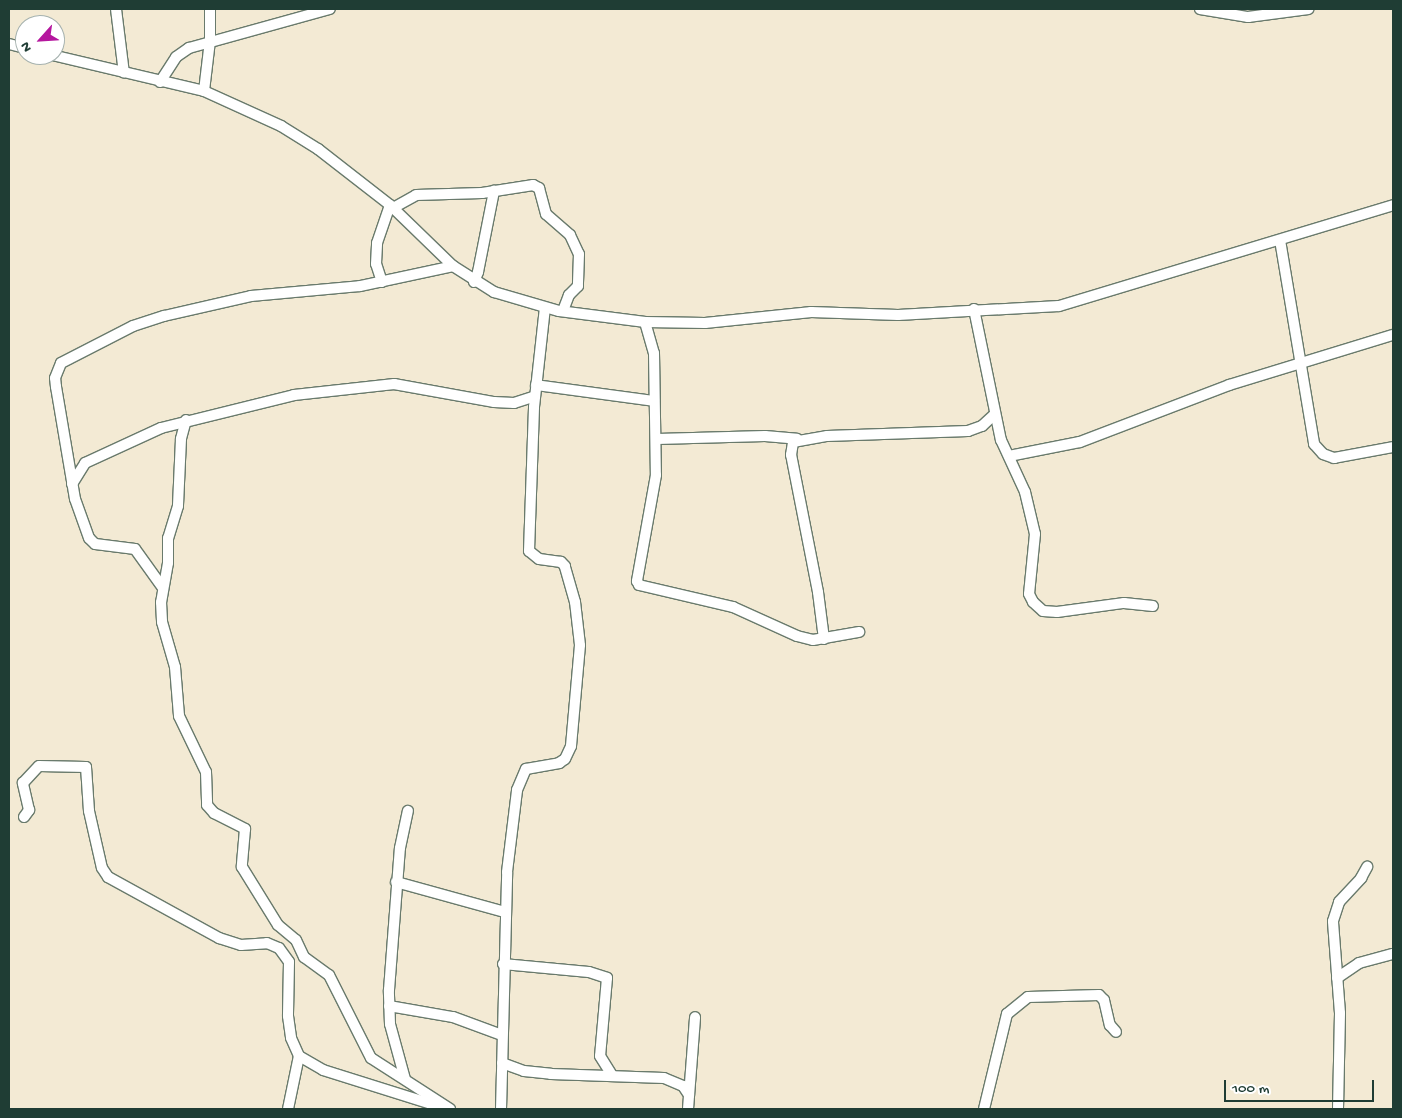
<!DOCTYPE html>
<html>
<head>
<meta charset="utf-8">
<style>
	body { margin:0 }
	#map { position:relative; width:1402px; height:1118px; overflow:hidden; background:#f3ead4; font-family:"Gochi Hand",sans-serif }
	div>[style] { position:absolute }
	.roads { filter:drop-shadow(1px 0 #697a6c) drop-shadow(-1px 0 #697a6c) drop-shadow(0 1px #697a6c) drop-shadow(0 -1px #697a6c) }
	.minor>* { height:10px; margin:-5px; padding:0 5px; transform-origin:5px; border-radius:5px; background:#fff }
	span { translate:-50% -50%; white-space:nowrap; text-align:center; line-height:1.15; -webkit-text-stroke:5px #fff; paint-order:stroke }
	.frame { position:absolute; inset:0; border:10px solid #1f3d34; pointer-events:none }
	.north { position:absolute; left:15px; top:15px; width:50px; height:50px; box-sizing:border-box; background:#fff; border:1px solid #a5b1ae; border-radius:50%; rotate:244deg; font-size:14px; font-weight:700; line-height:20px; text-align:center; color:#1f3d34 }
	.north::after { content:''; display:block; margin:auto; width:18px; height:22px; background:#b5179e; clip-path:polygon(50% 0,100% 100%,50% 72%,0 100%) }
	.scale { position:absolute; left:1224px; top:1080px; width:150px; height:22px; box-sizing:border-box; border:2px solid #1f3d34; border-top:0; padding-left:6px; font-size:15px; line-height:18px; white-space:nowrap; color:#1f3d34; -webkit-text-stroke:4px #fff; paint-order:stroke }
</style>
</head>
<body>
<div id="map">
	<div class="roads">
		<div class="minor">
			<i style="left:116px;top:9px;width:64px;rotate:82.9deg"></i>
			<i style="left:1200px;top:9px;width:49px;rotate:9.5deg"></i>
			<i style="left:1248px;top:17px;width:61px;rotate:-7.6deg"></i>
			<i style="left:9px;top:44px;width:16px;rotate:14deg"></i>
			<i style="left:52px;top:55px;width:156px;rotate:13.3deg"></i>
			<i style="left:204px;top:91px;width:85px;rotate:24.4deg"></i>
			<i style="left:281px;top:126px;width:44px;rotate:31.9deg"></i>
			<i style="left:318px;top:149px;width:91px;rotate:37.9deg"></i>
			<i style="left:390px;top:205px;width:88px;rotate:44.1deg"></i>
			<i style="left:453px;top:266px;width:49px;rotate:32.4deg"></i>
			<i style="left:494px;top:292px;width:68px;rotate:16.3deg"></i>
			<i style="left:559px;top:311px;width:87px;rotate:7.3deg"></i>
			<i style="left:645px;top:322px;width:60px;rotate:1deg"></i>
			<i style="left:705px;top:323px;width:107px;rotate:-5.9deg"></i>
			<i style="left:811px;top:312px;width:87px;rotate:2deg"></i>
			<i style="left:898px;top:315px;width:161px;rotate:-3.2deg"></i>
			<i style="left:1059px;top:306px;width:349px;rotate:-16.8deg"></i>
			<i style="left:160px;top:82px;width:30px;rotate:-57deg"></i>
			<i style="left:176px;top:57px;width:16px;rotate:-35deg"></i>
			<i style="left:189px;top:48px;width:146px;rotate:-15.5deg"></i>
			<i style="left:204px;top:91px;width:50px;rotate:-83.2deg"></i>
			<i style="left:210px;top:41px;width:32px;rotate:-90deg"></i>
			<i style="left:393px;top:208px;width:26px;rotate:-29deg"></i>
			<i style="left:416px;top:195px;width:66px;rotate:-1.7deg"></i>
			<i style="left:482px;top:193px;width:52px;rotate:-8.9deg"></i>
			<i style="left:533px;top:185px;width:7px;rotate:27deg"></i>
			<i style="left:539px;top:188px;width:27px;rotate:75deg"></i>
			<i style="left:546px;top:214px;width:32px;rotate:41deg"></i>
			<i style="left:570px;top:235px;width:21px;rotate:65deg"></i>
			<i style="left:579px;top:254px;width:32px;rotate:92deg"></i>
			<i style="left:578px;top:286px;width:13px;rotate:135deg"></i>
			<i style="left:569px;top:295px;width:17px;rotate:111deg"></i>
			<i style="left:1280px;top:240px;width:207px;rotate:80.5deg"></i>
			<i style="left:1314px;top:444px;width:13px;rotate:48deg"></i>
			<i style="left:1323px;top:454px;width:12px;rotate:20deg"></i>
			<i style="left:1334px;top:458px;width:60px;rotate:-10.6deg"></i>
			<i style="left:382px;top:282px;width:19px;rotate:-108deg"></i>
			<i style="left:376px;top:264px;width:21px;rotate:-87deg"></i>
			<i style="left:377px;top:243px;width:40px;rotate:-71.1deg"></i>
			<i style="left:474px;top:282px;width:11px;rotate:-68deg"></i>
			<i style="left:478px;top:272px;width:83px;rotate:-78.8deg"></i>
			<i style="left:974px;top:309px;width:134px;rotate:78.4deg"></i>
			<i style="left:1001px;top:440px;width:57px;rotate:65.2deg"></i>
			<i style="left:1025px;top:492px;width:43px;rotate:76.6deg"></i>
			<i style="left:1035px;top:534px;width:60px;rotate:95.7deg"></i>
			<i style="left:1029px;top:594px;width:9px;rotate:63deg"></i>
			<i style="left:1033px;top:602px;width:13px;rotate:42deg"></i>
			<i style="left:1043px;top:611px;width:14px;rotate:4deg"></i>
			<i style="left:1057px;top:612px;width:68px;rotate:-7.7deg"></i>
			<i style="left:1124px;top:603px;width:29px;rotate:6deg"></i>
			<i style="left:645px;top:322px;width:32px;rotate:74deg"></i>
			<i style="left:654px;top:353px;width:122px;rotate:89.1deg"></i>
			<i style="left:656px;top:475px;width:108px;rotate:100.2deg"></i>
			<i style="left:637px;top:581px;width:4px;rotate:63deg"></i>
			<i style="left:639px;top:585px;width:97px;rotate:13.2deg"></i>
			<i style="left:733px;top:607px;width:70px;rotate:24.4deg"></i>
			<i style="left:797px;top:636px;width:16px;rotate:14deg"></i>
			<i style="left:813px;top:640px;width:47px;rotate:-9.9deg"></i>
			<i style="left:536px;top:385px;width:119px;rotate:7.7deg"></i>
			<i style="left:186px;top:420px;width:20px;rotate:105deg"></i>
			<i style="left:181px;top:439px;width:67px;rotate:92.6deg"></i>
			<i style="left:178px;top:506px;width:34px;rotate:107deg"></i>
			<i style="left:168px;top:538px;width:25px;rotate:90deg"></i>
			<i style="left:168px;top:563px;width:40px;rotate:100deg"></i>
			<i style="left:161px;top:602px;width:20px;rotate:87deg"></i>
			<i style="left:162px;top:622px;width:47px;rotate:73.9deg"></i>
			<i style="left:175px;top:667px;width:49px;rotate:85.3deg"></i>
			<i style="left:179px;top:716px;width:62px;rotate:64.3deg"></i>
			<i style="left:206px;top:772px;width:33px;rotate:88deg"></i>
			<i style="left:207px;top:805px;width:11px;rotate:49deg"></i>
			<i style="left:214px;top:813px;width:35px;rotate:27deg"></i>
			<i style="left:245px;top:829px;width:38px;rotate:95deg"></i>
			<i style="left:242px;top:867px;width:68px;rotate:58.2deg"></i>
			<i style="left:278px;top:925px;width:23px;rotate:40deg"></i>
			<i style="left:296px;top:940px;width:19px;rotate:65deg"></i>
			<i style="left:304px;top:957px;width:31px;rotate:36deg"></i>
			<i style="left:329px;top:975px;width:93px;rotate:63.2deg"></i>
			<i style="left:371px;top:1058px;width:94px;rotate:32.8deg"></i>
			<i style="left:657px;top:439px;width:108px;rotate:-1.6deg"></i>
			<i style="left:765px;top:436px;width:32px;rotate:5deg"></i>
			<i style="left:1009px;top:456px;width:72px;rotate:-11.2deg"></i>
			<i style="left:1080px;top:442px;width:160px;rotate:-20.9deg"></i>
			<i style="left:1229px;top:385px;width:171px;rotate:-17deg"></i>
			<i style="left:72px;top:484px;width:25px;rotate:-58deg"></i>
			<i style="left:85px;top:463px;width:84px;rotate:-24.7deg"></i>
			<i style="left:161px;top:428px;width:137px;rotate:-13.9deg"></i>
			<i style="left:294px;top:395px;width:101px;rotate:-6.3deg"></i>
			<i style="left:394px;top:384px;width:102px;rotate:10.2deg"></i>
			<i style="left:494px;top:402px;width:20px;rotate:3deg"></i>
			<i style="left:514px;top:403px;width:22px;rotate:-18deg"></i>
			<i style="left:163px;top:588px;width:48px;rotate:-125.7deg"></i>
			<i style="left:135px;top:549px;width:40px;rotate:-172.9deg"></i>
			<i style="left:95px;top:544px;width:8px;rotate:-135deg"></i>
			<i style="left:89px;top:538px;width:41px;rotate:-109.7deg"></i>
			<i style="left:75px;top:499px;width:114px;rotate:-99.6deg"></i>
			<i style="left:56px;top:387px;width:9px;rotate:-96deg"></i>
			<i style="left:55px;top:378px;width:16px;rotate:-68deg"></i>
			<i style="left:61px;top:363px;width:81px;rotate:-27.2deg"></i>
			<i style="left:133px;top:326px;width:33px;rotate:-18deg"></i>
			<i style="left:164px;top:316px;width:89px;rotate:-12.9deg"></i>
			<i style="left:251px;top:296px;width:109px;rotate:-5.2deg"></i>
			<i style="left:360px;top:286px;width:95px;rotate:-12.1deg"></i>
			<i style="left:824px;top:639px;width:47px;rotate:-97.3deg"></i>
			<i style="left:818px;top:592px;width:140px;rotate:-101.1deg"></i>
			<i style="left:791px;top:455px;width:13px;rotate:-81deg"></i>
			<i style="left:793px;top:442px;width:35px;rotate:-10deg"></i>
			<i style="left:827px;top:436px;width:141px;rotate:-2deg"></i>
			<i style="left:968px;top:431px;width:15px;rotate:-20deg"></i>
			<i style="left:982px;top:426px;width:16px;rotate:-43deg"></i>
			<i style="left:24px;top:817px;width:9px;rotate:-54deg"></i>
			<i style="left:29px;top:810px;width:28px;rotate:-103deg"></i>
			<i style="left:23px;top:783px;width:23px;rotate:-47deg"></i>
			<i style="left:39px;top:766px;width:47px;rotate:1.2deg"></i>
			<i style="left:86px;top:767px;width:44px;rotate:86.1deg"></i>
			<i style="left:89px;top:811px;width:58px;rotate:77.2deg"></i>
			<i style="left:102px;top:868px;width:11px;rotate:56deg"></i>
			<i style="left:108px;top:877px;width:127px;rotate:28.8deg"></i>
			<i style="left:219px;top:938px;width:23px;rotate:18deg"></i>
			<i style="left:241px;top:945px;width:26px;rotate:-4deg"></i>
			<i style="left:267px;top:943px;width:13px;rotate:23deg"></i>
			<i style="left:279px;top:948px;width:17px;rotate:54deg"></i>
			<i style="left:289px;top:962px;width:54px;rotate:91.1deg"></i>
			<i style="left:288px;top:1016px;width:22px;rotate:82deg"></i>
			<i style="left:291px;top:1038px;width:20px;rotate:66deg"></i>
			<i style="left:299px;top:1056px;width:28px;rotate:30deg"></i>
			<i style="left:323px;top:1070px;width:121px;rotate:17.4deg"></i>
			<i style="left:396px;top:882px;width:113px;rotate:15.4deg"></i>
			<i style="left:503px;top:964px;width:86px;rotate:5.3deg"></i>
			<i style="left:589px;top:972px;width:19px;rotate:18deg"></i>
			<i style="left:607px;top:978px;width:78px;rotate:95.1deg"></i>
			<i style="left:600px;top:1056px;width:22px;rotate:58deg"></i>
			<i style="left:1337px;top:978px;width:27px;rotate:-34deg"></i>
			<i style="left:1359px;top:963px;width:35px;rotate:-15deg"></i>
			<i style="left:389px;top:1006px;width:65px;rotate:9.8deg"></i>
			<i style="left:453px;top:1017px;width:52px;rotate:20.2deg"></i>
			<i style="left:502px;top:1063px;width:23px;rotate:20deg"></i>
			<i style="left:524px;top:1071px;width:27px;rotate:6deg"></i>
			<i style="left:551px;top:1074px;width:113px;rotate:2deg"></i>
			<i style="left:664px;top:1078px;width:21px;rotate:23deg"></i>
			<i style="left:683px;top:1086px;width:11px;rotate:56deg"></i>
			<i style="left:405px;top:1079px;width:57px;rotate:-105.3deg"></i>
			<i style="left:390px;top:1024px;width:34px;rotate:-92deg"></i>
			<i style="left:389px;top:990px;width:142px;rotate:-85.6deg"></i>
			<i style="left:400px;top:848px;width:38px;rotate:-78deg"></i>
			<i style="left:288px;top:1109px;width:54px;rotate:-78.3deg"></i>
			<i style="left:501px;top:1109px;width:237px;rotate:-88.5deg"></i>
			<i style="left:507px;top:872px;width:83px;rotate:-83deg"></i>
			<i style="left:517px;top:790px;width:23px;rotate:-67deg"></i>
			<i style="left:526px;top:769px;width:34px;rotate:-10deg"></i>
			<i style="left:559px;top:763px;width:7px;rotate:-34deg"></i>
			<i style="left:565px;top:759px;width:14px;rotate:-65deg"></i>
			<i style="left:571px;top:746px;width:101px;rotate:-84.9deg"></i>
			<i style="left:580px;top:645px;width:43px;rotate:-96.6deg"></i>
			<i style="left:575px;top:602px;width:37px;rotate:-106deg"></i>
			<i style="left:565px;top:566px;width:6px;rotate:-135deg"></i>
			<i style="left:561px;top:562px;width:22px;rotate:-172deg"></i>
			<i style="left:539px;top:559px;width:13px;rotate:-141deg"></i>
			<i style="left:529px;top:551px;width:144px;rotate:-88deg"></i>
			<i style="left:534px;top:407px;width:100px;rotate:-83.7deg"></i>
			<i style="left:688px;top:1109px;width:92px;rotate:-85.6deg"></i>
			<i style="left:984px;top:1109px;width:98px;rotate:-76.4deg"></i>
			<i style="left:1007px;top:1014px;width:27px;rotate:-39deg"></i>
			<i style="left:1028px;top:997px;width:71px;rotate:-1.6deg"></i>
			<i style="left:1099px;top:995px;width:7px;rotate:45deg"></i>
			<i style="left:1104px;top:1000px;width:26px;rotate:77deg"></i>
			<i style="left:1110px;top:1025px;width:9px;rotate:49deg"></i>
			<i style="left:1338px;top:1109px;width:96px;rotate:-88.8deg"></i>
			<i style="left:1340px;top:1013px;width:92px;rotate:-94.4deg"></i>
			<i style="left:1333px;top:921px;width:20px;rotate:-72deg"></i>
			<i style="left:1339px;top:902px;width:33px;rotate:-47deg"></i>
			<i style="left:1361px;top:878px;width:13px;rotate:-61deg"></i>
		</div>
	</div>
	<div class="frame"></div>
	<div class="north">N</div>
	<div class="scale">100 m</div>
</div>
</body>
</html>
